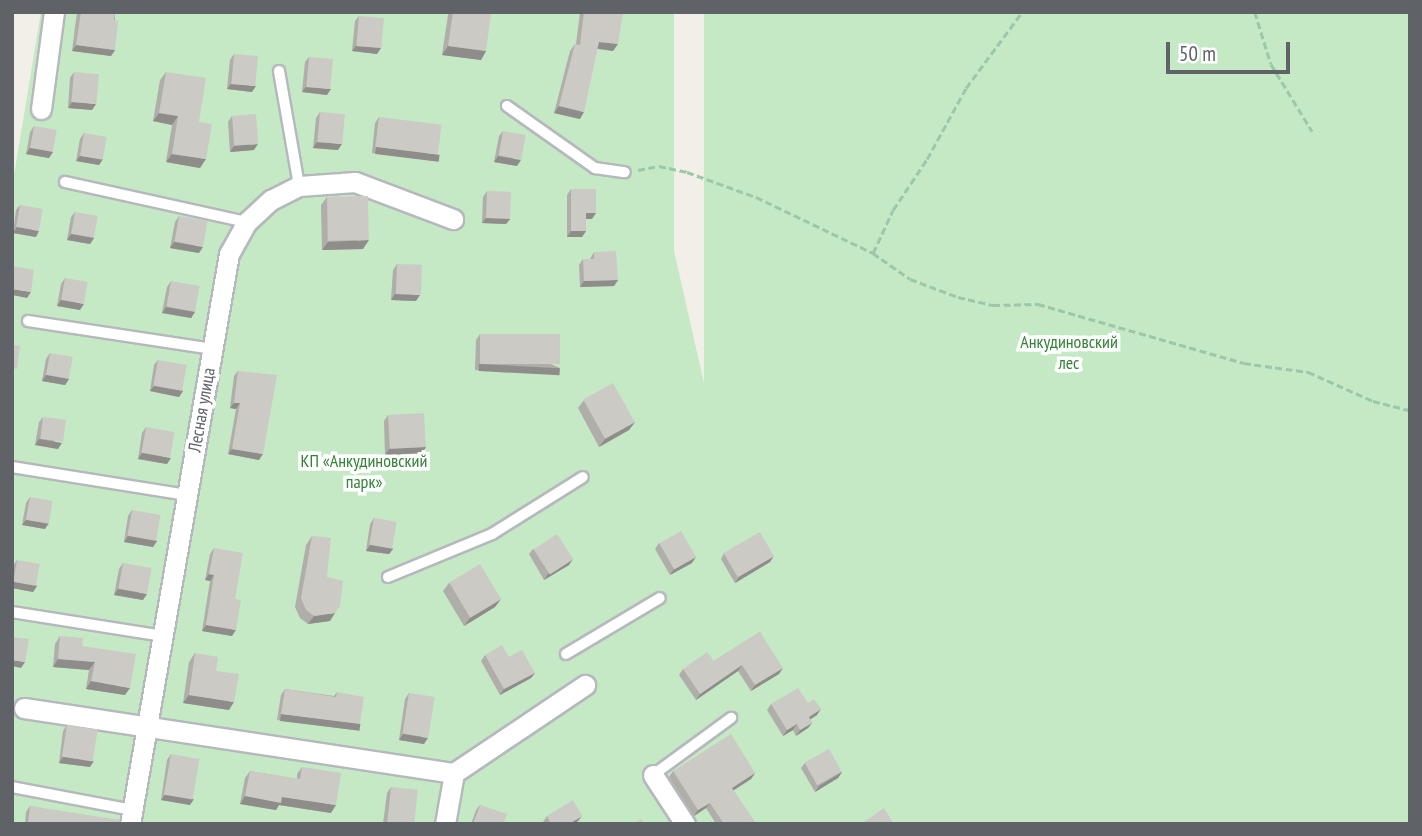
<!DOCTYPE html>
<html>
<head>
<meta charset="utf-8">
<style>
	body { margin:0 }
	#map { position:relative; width:1422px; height:836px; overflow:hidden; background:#f1efe8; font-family:"PT Sans Narrow",sans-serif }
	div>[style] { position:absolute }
	.green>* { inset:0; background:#c5e8c5 }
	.path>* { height:2.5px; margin-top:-1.25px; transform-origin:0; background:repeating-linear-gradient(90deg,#9cc7a9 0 7px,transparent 0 10.5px) }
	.roads { filter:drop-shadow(2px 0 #b5b8bc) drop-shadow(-2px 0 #b5b8bc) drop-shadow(0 2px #b5b8bc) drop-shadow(0 -2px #b5b8bc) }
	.service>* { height:10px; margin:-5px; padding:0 5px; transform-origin:5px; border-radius:5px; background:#fff }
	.minor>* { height:19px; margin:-9.5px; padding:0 9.5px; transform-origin:9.5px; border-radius:9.5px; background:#fff }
	.wall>* { inset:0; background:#afaea9 }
	.shaded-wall>* { inset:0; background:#8f8d8a; transform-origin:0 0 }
	.building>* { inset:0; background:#cccac5; transform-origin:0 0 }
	span { translate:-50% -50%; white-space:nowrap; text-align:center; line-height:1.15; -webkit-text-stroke:7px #fff; paint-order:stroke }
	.park-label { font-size:18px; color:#348238 }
	.street-label { font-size:18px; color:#5f6368 }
	.frame { position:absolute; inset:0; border:14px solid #5f6368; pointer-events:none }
	.scale { position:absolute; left:1166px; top:42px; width:124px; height:32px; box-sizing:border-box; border:4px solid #5f6368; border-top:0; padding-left:9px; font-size:21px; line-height:24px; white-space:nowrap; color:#5f6368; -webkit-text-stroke:5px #fff; paint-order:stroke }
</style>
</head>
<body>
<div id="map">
	<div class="green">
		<i style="clip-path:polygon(41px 12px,674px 12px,674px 251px,704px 383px,704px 12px,1410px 12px,1410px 824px,12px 824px,12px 187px)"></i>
	</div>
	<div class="path">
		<i style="left:1255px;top:12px;width:54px;rotate:72.9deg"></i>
		<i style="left:1271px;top:64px;width:79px;rotate:58.5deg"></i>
		<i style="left:638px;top:170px;width:21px;rotate:-11deg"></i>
		<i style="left:659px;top:166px;width:29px;rotate:12deg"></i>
		<i style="left:687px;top:172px;width:73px;rotate:19.9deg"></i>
		<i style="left:756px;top:197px;width:130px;rotate:25.6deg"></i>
		<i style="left:873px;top:253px;width:45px;rotate:35.1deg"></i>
		<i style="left:910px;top:279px;width:51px;rotate:20.6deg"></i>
		<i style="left:958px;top:297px;width:36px;rotate:13deg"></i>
		<i style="left:993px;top:305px;width:45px;rotate:-1.3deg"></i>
		<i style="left:1038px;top:304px;width:214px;rotate:16deg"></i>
		<i style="left:1244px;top:363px;width:65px;rotate:8deg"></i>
		<i style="left:1308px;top:372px;width:71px;rotate:24deg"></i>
		<i style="left:1373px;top:401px;width:38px;rotate:14deg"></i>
		<i style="left:873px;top:253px;width:47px;rotate:-65.1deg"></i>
		<i style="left:893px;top:210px;width:61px;rotate:-56.3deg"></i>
		<i style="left:927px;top:159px;width:81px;rotate:-61.2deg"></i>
		<i style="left:966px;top:88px;width:94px;rotate:-53.6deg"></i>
	</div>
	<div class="roads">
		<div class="service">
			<i style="left:279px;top:71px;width:117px;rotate:80.1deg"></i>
			<i style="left:507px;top:106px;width:108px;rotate:35.2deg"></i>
			<i style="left:595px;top:168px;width:30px;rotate:8deg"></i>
			<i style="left:65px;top:182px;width:186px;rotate:12.4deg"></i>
			<i style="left:28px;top:321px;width:187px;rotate:8.6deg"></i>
			<i style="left:12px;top:467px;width:177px;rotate:9.1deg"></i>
			<i style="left:388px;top:577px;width:113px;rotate:-22.5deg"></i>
			<i style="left:492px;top:534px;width:107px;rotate:-32.1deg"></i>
			<i style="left:12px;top:612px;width:153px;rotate:9deg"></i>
			<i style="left:566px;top:654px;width:109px;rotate:-30.8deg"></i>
			<i style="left:653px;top:775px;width:97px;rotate:-36.2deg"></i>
			<i style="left:12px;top:787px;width:123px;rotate:10.8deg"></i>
		</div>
		<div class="minor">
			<i style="left:41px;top:109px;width:98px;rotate:-82.4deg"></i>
			<i style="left:24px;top:708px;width:435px;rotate:8.6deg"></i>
			<i style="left:454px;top:773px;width:158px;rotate:-33.9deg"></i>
			<i style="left:653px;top:775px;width:59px;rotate:56.9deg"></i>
			<i style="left:130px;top:824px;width:579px;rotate:-80.15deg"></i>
			<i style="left:229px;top:254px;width:37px;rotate:-61deg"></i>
			<i style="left:247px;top:222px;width:33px;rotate:-43deg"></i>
			<i style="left:271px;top:200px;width:31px;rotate:-27deg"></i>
			<i style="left:299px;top:186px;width:56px;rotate:-4.1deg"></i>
			<i style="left:355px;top:182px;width:105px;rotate:20.7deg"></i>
			<i style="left:445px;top:824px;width:52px;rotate:-80deg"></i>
		</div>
	</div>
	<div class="wall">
		<i style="clip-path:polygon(77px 12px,115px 12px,115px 50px,111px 56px,72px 51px)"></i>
		<i style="clip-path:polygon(449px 12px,481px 12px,486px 51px,481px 60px,442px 55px,448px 15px)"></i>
		<i style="clip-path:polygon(580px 12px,623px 12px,613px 51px,597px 49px,580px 119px,554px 113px,570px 51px,575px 44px,576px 44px)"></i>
		<i style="clip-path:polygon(359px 16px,381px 48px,377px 54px,352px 51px,355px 21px)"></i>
		<i style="clip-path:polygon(234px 54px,252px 92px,227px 89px,230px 60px)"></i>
		<i style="clip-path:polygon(309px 57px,327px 95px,302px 92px,305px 62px)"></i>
		<i style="clip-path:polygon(74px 72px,92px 110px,68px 108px,70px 78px)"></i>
		<i style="clip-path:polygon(166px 72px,199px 122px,200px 168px,166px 162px,172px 125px,153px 121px,160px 80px)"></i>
		<i style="clip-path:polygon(320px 112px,338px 150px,313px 148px,316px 118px)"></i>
		<i style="clip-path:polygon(232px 116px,254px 150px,230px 152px,228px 122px)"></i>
		<i style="clip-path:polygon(379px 117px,435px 161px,372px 153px,375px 123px)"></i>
		<i style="clip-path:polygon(34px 126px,53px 152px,49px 158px,26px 154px,30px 132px)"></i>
		<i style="clip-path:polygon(503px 131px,517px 166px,494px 162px,499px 136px)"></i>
		<i style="clip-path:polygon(84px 133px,103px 159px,99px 165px,76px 161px,80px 139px)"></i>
		<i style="clip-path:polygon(571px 189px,592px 219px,586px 219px,586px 231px,582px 237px,567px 237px,567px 195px)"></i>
		<i style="clip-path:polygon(487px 191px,510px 219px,506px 224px,482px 223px,483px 197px)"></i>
		<i style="clip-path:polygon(327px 197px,363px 249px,322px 250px,321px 205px)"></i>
		<i style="clip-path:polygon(20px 205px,36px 237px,13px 233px,16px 210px)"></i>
		<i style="clip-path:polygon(75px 212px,94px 238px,90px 244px,67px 240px,71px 217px)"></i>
		<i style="clip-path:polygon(179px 216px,199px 253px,170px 248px,175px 222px)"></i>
		<i style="clip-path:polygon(594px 252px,618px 280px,614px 286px,580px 287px,579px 265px,583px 259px,590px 259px)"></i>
		<i style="clip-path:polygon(397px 264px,416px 301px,391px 300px,393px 270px)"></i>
		<i style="clip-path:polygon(65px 278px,80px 310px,57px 306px,61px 284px)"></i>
		<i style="clip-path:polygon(171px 281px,195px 312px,191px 318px,162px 313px,167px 287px)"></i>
		<i style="clip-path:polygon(480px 334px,560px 368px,556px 374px,475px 370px,476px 340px)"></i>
		<i style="clip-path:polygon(50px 353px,69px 379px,65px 385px,42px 381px,46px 359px)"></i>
		<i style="clip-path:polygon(158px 360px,183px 391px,179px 397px,150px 391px,154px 365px)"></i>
		<i style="clip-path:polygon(238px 371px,259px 460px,228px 454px,236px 409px,230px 408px,234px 376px)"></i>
		<i style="clip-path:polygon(584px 400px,635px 422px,629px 430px,599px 447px,578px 408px)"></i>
		<i style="clip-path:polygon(388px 415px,426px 447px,422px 453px,385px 455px,384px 421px)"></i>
		<i style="clip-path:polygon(43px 417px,58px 449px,35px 445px,39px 422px)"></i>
		<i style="clip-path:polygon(146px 427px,167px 464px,138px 459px,142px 433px)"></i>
		<i style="clip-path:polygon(30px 497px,45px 529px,22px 525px,26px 503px)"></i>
		<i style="clip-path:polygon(132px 510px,157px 541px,153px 547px,124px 542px,128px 516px)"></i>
		<i style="clip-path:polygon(374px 518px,393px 549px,389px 554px,366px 551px,370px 524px)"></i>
		<i style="clip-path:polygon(312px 536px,327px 577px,330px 621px,308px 624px,300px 618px,295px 607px,306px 545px)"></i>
		<i style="clip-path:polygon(659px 543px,692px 563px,670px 575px,655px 549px)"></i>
		<i style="clip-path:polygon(214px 548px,235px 599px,232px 636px,202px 631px,210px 581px,205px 580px,210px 554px)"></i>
		<i style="clip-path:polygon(533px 549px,569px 565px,544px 580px,529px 554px)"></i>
		<i style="clip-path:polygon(724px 553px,770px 562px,735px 583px,721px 559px)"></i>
		<i style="clip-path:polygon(17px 560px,37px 586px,33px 592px,12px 588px,13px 566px)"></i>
		<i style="clip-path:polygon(123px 563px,143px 600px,114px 595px,119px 569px)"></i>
		<i style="clip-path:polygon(449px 583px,501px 599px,495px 607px,464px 626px,443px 591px)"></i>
		<i style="clip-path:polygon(760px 632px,779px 674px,751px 691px,738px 671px,696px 700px,679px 675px,683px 669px,714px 661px)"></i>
		<i style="clip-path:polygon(60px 636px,82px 646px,125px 695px,86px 689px,89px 670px,53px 667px,55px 644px)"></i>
		<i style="clip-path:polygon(195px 653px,216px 671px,229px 710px,183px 703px,189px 662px)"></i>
		<i style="clip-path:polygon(485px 655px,509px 657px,535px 673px,531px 678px,500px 695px,481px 661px)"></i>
		<i style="clip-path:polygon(285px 689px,334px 696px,337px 692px,360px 724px,356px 730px,277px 720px,281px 695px)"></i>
		<i style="clip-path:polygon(409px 693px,424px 744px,399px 740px,405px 699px)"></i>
		<i style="clip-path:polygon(808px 703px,817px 715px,810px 719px,812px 723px,808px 728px,796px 736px,793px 730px,783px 736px,767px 710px,771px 704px)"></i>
		<i style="clip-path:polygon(67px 725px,90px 767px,59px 763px,63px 731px)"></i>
		<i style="clip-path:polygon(171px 754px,190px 805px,161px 800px,167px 760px)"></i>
		<i style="clip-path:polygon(805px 763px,842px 772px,838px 778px,815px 792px,801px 768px)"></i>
		<i style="clip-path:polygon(302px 767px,331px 813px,279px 805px,276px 810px,240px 804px,245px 778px,250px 771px,297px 779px,297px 774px)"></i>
		<i style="clip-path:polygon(673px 771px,755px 773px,751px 779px,733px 790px,756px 824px,716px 824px,706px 808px,694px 816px,669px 777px)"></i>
		<i style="clip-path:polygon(391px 787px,413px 824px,383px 824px,387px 793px)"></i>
		<i style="clip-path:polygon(480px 805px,503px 824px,471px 824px,476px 810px)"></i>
		<i style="clip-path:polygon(30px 806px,120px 824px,25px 824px,26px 812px)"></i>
		<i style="clip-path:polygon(547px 816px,578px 821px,574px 824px,544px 824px,543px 822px)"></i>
	</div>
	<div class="shaded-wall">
		<i style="clip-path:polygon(599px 42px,618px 44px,613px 51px,594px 48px)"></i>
		<i style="clip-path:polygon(76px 45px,115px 50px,111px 56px,72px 51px)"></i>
		<i style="clip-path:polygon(356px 46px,381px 48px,377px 54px,352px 51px)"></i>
		<i style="clip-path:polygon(448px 46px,486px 51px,481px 60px,442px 55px)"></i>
		<i style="clip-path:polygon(231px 84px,256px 86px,252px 92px,227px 89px)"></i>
		<i style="clip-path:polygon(306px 87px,331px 89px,327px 95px,302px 92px)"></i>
		<i style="clip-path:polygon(72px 102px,96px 104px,92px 110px,68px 108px)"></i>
		<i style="clip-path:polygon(559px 106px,584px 112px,580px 119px,554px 113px)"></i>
		<i style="clip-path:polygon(159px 113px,178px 116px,172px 125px,153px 121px)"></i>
		<i style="clip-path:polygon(317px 142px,342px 144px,338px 150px,313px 148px)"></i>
		<i style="clip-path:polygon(258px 144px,254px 150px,230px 152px,234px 146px)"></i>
		<i style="left:376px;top:147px;width:64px;height:7px;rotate:7deg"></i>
		<i style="clip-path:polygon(30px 148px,53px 152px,49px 158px,26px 154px)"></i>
		<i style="clip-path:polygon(172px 154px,206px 159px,200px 168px,166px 162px)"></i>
		<i style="clip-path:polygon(80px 156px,103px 159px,99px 165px,76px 161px)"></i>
		<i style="clip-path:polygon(498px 156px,521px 160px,517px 166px,494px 162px)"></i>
		<i style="clip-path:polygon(586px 213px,596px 213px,592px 219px,582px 219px)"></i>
		<i style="clip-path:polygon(486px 218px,510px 219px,506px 224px,482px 223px)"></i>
		<i style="clip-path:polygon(17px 227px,39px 231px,36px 237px,13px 233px)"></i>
		<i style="clip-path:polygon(571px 231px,586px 231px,582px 237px,567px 237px)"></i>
		<i style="clip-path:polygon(71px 234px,94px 238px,90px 244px,67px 240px)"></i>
		<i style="clip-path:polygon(369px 240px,363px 249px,322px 250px,328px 242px)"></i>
		<i style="clip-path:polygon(174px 242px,203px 247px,199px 253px,170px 248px)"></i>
		<i style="clip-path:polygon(618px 280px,614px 286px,580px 287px,584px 281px)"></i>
		<i style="clip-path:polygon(12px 289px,31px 292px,27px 298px,12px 295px)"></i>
		<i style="clip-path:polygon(395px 294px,420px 295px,416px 301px,391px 300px)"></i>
		<i style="clip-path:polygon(61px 300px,84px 304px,80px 310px,57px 306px)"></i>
		<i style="clip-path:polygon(166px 307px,195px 312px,191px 318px,162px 313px)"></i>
		<i style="left:479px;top:364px;width:81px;height:7px;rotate:3deg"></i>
		<i style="clip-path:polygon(46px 375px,69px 379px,65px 385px,42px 381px)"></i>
		<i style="clip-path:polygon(154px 386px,183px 391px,179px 397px,150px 391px)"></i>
		<i style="clip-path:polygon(234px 403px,240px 403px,236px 409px,230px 408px)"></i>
		<i style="clip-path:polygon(635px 422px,629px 430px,599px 447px,605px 439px)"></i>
		<i style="clip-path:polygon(39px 439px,62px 443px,58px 449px,35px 445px)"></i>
		<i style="clip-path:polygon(426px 447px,422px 453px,385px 455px,389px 449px)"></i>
		<i style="clip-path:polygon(232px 449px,263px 454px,259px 460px,228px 454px)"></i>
		<i style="clip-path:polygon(142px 453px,171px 458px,167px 464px,138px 459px)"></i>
		<i style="clip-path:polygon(26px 520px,49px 523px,45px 529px,22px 525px)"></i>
		<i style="clip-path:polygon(128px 536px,157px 541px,153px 547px,124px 542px)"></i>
		<i style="clip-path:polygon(370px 545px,393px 549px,389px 554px,366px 551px)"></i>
		<i style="clip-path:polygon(774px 556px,770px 562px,735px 583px,739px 577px)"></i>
		<i style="clip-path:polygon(696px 557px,692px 563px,670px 575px,674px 569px)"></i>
		<i style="clip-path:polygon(573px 559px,569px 565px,544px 580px,548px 574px)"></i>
		<i style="clip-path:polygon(209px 574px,214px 575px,210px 581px,205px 580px)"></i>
		<i style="clip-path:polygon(14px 582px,37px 586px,33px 592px,12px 588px,12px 584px)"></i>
		<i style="clip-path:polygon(118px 589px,147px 594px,143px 600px,114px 595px)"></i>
		<i style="clip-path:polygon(501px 599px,495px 607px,464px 626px,470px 618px)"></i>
		<i style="clip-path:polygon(335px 613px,330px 621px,308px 624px,314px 616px)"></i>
		<i style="clip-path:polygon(206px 625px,236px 630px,232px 636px,202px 631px)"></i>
		<i style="clip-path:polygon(58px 659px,95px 662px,89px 670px,53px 667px)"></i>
		<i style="clip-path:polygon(12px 660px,25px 662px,21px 668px,12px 666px)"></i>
		<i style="clip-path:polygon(742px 665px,738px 671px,696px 700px,700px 694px)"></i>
		<i style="clip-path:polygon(783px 668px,779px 674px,751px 691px,755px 685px)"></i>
		<i style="clip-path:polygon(535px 673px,531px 678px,500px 695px,504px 689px)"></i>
		<i style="clip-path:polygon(91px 681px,130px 688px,125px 695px,86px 689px)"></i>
		<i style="clip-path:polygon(189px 695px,234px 702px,229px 710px,183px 703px)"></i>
		<i style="clip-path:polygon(821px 709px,817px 715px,805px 723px,809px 717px)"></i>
		<i style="left:281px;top:714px;width:80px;height:7px;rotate:7deg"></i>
		<i style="clip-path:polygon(812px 723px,808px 728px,796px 736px,800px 730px)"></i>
		<i style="clip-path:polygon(797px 724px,793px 730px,783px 736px,787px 730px)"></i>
		<i style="clip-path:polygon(403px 734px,428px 738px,424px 744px,399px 740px)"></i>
		<i style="clip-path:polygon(63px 757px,94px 761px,90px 767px,59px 763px)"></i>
		<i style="clip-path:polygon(842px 772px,838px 778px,815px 792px,819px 786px)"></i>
		<i style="clip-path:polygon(755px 773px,751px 779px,728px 794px,732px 788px)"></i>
		<i style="clip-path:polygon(165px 795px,194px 799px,190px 805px,161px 800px)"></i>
		<i style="clip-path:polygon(245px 796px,282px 797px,336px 805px,331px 813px,279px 805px,276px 810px,240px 804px)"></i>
		<i style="clip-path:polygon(710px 803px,706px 808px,694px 816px,698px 810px)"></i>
		<i style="clip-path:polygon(582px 816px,578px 821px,574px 824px,569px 824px)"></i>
	</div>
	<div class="building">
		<i style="clip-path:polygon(81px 12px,115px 12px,114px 20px,118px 21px,115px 50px,76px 45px)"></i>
		<i style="clip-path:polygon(453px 12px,481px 12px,491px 14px,486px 51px,448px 46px)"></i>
		<i style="clip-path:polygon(584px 12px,623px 12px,618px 44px,599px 42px,584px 112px,559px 106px,575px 44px,580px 45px)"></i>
		<i style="left:359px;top:16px;width:25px;height:30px;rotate:5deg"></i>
		<i style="left:234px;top:54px;width:24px;height:30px;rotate:5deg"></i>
		<i style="left:309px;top:57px;width:24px;height:30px;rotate:5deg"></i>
		<i style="left:74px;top:72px;width:25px;height:30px;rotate:5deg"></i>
		<i style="clip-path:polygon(166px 72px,206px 78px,199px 122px,212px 124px,206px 159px,172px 154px,178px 116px,159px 113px)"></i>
		<i style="left:320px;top:112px;width:25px;height:30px;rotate:5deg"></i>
		<i style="left:256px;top:114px;width:30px;height:24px;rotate:86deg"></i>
		<i style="left:379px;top:117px;width:63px;height:30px;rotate:7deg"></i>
		<i style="left:34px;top:126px;width:23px;height:22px;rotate:10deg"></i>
		<i style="left:503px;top:131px;width:23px;height:25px;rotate:10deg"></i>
		<i style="left:84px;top:133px;width:23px;height:23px;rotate:10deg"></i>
		<i style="clip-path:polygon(571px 189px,596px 189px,596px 213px,586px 213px,586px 231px,571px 231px)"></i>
		<i style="left:487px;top:191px;width:24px;height:27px;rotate:2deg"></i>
		<i style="left:368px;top:196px;width:44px;height:41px;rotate:89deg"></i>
		<i style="left:20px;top:205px;width:23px;height:22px;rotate:10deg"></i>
		<i style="left:75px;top:212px;width:23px;height:22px;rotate:10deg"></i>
		<i style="left:179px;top:216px;width:29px;height:26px;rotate:10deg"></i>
		<i style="clip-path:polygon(616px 251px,618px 280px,584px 281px,583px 259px,594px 259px,594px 252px)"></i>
		<i style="left:397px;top:264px;width:25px;height:30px;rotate:2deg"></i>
		<i style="clip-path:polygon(12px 266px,34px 270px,31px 292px,12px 289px)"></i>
		<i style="left:65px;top:278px;width:23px;height:22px;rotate:10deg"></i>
		<i style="left:171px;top:281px;width:29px;height:26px;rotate:10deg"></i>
		<i style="left:480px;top:334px;width:80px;height:30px"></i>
		<i style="clip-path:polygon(12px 345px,20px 346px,17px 369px,12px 368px)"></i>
		<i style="left:50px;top:353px;width:23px;height:22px;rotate:10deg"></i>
		<i style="left:158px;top:360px;width:29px;height:26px;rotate:10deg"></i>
		<i style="clip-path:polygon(238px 371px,277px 375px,263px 454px,232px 449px,240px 403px,234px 403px)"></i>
		<i style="left:613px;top:383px;width:45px;height:34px;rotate:61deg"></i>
		<i style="left:424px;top:413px;width:34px;height:36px;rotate:87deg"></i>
		<i style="left:43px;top:417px;width:23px;height:22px;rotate:7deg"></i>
		<i style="left:146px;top:427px;width:29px;height:26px;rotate:10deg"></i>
		<i style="left:30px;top:497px;width:23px;height:23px;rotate:10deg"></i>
		<i style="left:132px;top:510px;width:29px;height:26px;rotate:10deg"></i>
		<i style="left:374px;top:518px;width:23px;height:27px;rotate:10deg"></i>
		<i style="left:681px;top:531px;width:30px;height:25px;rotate:60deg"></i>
		<i style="left:760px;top:532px;width:28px;height:42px;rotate:60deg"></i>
		<i style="left:557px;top:534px;width:30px;height:28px;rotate:57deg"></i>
		<i style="clip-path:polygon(312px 536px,331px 538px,327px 577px,343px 581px,340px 606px,335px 613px,314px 616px,306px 610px,301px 598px)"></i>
		<i style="clip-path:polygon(214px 548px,243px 553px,235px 599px,241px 600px,236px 630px,206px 625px,214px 575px,209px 574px)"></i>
		<i style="left:17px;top:560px;width:23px;height:22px;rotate:10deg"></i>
		<i style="left:123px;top:563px;width:29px;height:26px;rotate:10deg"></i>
		<i style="left:480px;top:564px;width:41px;height:36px;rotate:59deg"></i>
		<i style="clip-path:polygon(760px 632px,783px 668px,755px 685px,742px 665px,700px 694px,683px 669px,707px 652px,714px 661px)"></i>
		<i style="clip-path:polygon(60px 636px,83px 638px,82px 646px,136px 654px,130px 688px,91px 681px,95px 662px,58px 659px)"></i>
		<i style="clip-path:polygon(12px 637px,29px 639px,25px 662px,12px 660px)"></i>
		<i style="clip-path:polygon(502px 645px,509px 657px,522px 650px,535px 673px,504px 689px,485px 655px)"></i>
		<i style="clip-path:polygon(195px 653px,218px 657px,216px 671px,239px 674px,234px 702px,189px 695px)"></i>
		<i style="clip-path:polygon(798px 688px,808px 703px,814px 699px,821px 709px,809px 717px,812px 723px,800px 730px,797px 724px,787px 730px,771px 704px)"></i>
		<i style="clip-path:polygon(285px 689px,336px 697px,337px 692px,364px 697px,360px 724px,281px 714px)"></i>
		<i style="left:409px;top:693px;width:26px;height:41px;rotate:9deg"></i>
		<i style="left:67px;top:725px;width:31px;height:32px;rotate:9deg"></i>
		<i style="clip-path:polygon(731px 734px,755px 773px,732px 788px,756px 824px,724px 824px,710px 803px,698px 810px,673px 771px)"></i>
		<i style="left:829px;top:749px;width:26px;height:28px;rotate:61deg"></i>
		<i style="left:171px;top:754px;width:29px;height:41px;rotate:10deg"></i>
		<i style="clip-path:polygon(302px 767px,341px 773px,336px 805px,282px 797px,281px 803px,245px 796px,250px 771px,300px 779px)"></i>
		<i style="left:391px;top:787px;width:27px;height:37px;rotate:6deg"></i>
		<i style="clip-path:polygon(573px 800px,582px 816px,569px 824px,551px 824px,547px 816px)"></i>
		<i style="clip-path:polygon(480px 805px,507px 814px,503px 824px,473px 824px)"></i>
		<i style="clip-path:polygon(30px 806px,120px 820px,120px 824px,28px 824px)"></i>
		<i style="clip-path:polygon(884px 808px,894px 824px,861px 824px)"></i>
		<i style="clip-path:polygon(641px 819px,644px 824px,633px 824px)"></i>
	</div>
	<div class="park-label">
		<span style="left:1069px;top:353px">Анкудиновский<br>лес</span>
		<span style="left:364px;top:472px">КП «Анкудиновский<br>парк»</span>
	</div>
	<div class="street-label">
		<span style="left:202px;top:410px;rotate:-80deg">Лесная улица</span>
	</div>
	<div class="frame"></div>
	<div class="scale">50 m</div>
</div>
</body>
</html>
